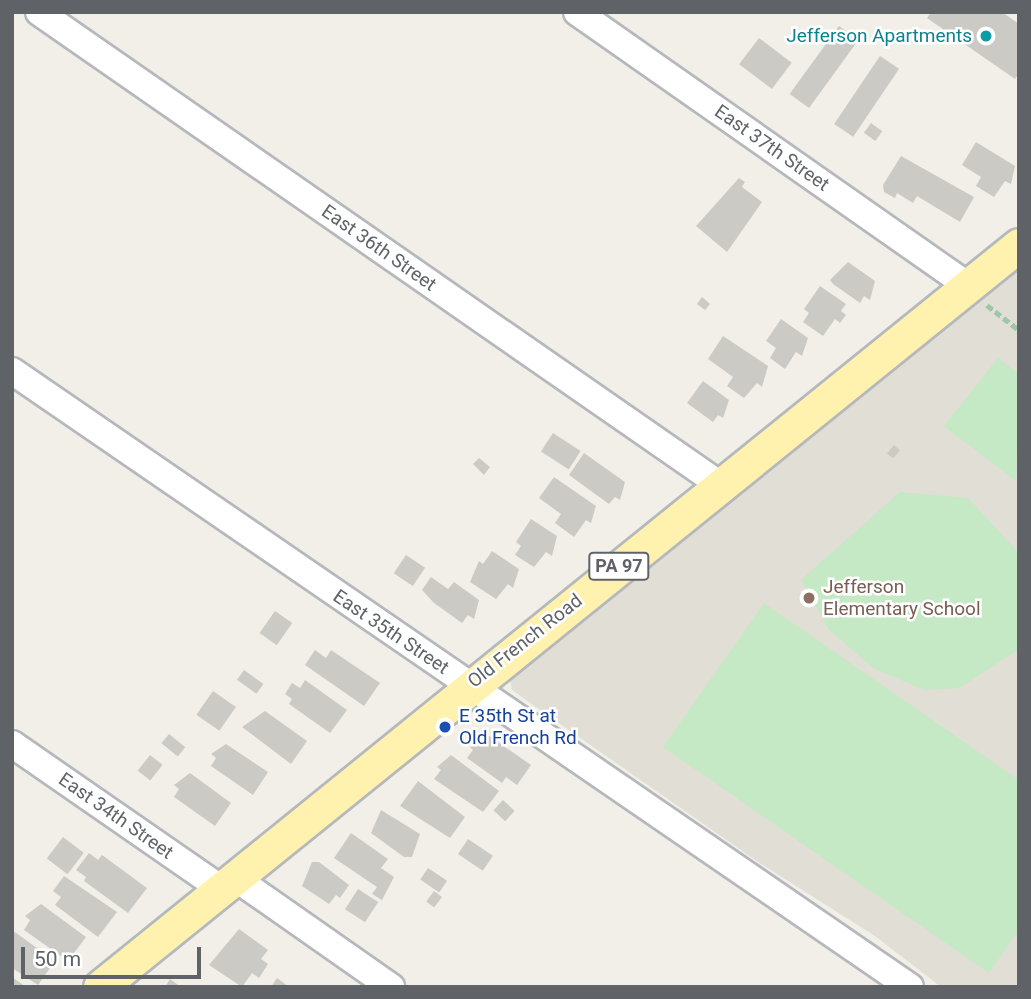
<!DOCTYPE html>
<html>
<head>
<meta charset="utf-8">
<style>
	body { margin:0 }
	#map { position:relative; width:1031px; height:999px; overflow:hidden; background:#f1efe8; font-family:Roboto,sans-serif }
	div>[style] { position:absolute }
	.education>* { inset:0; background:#e1ded6 }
	.green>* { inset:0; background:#c5e8c5 }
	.building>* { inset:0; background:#cccac5; transform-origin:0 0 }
	.path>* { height:4.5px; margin-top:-2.25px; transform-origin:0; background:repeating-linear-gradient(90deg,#9cc7a9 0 7px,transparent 0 10.5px) }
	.roads { filter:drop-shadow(2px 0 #b5b8bc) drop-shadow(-2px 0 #b5b8bc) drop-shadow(0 2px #b5b8bc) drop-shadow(0 -2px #b5b8bc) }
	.minor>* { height:26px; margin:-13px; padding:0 13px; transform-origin:13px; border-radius:13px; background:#fff }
	.major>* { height:33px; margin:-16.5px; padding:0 16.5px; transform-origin:16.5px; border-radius:16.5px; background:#fff2af }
	.dots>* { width:19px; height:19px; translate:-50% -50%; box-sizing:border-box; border:4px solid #fff; border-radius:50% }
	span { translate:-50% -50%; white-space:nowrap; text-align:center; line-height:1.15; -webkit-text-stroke:5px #fff; paint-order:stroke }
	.shield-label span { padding:2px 5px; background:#fff; border:2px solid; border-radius:5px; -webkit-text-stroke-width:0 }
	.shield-label { font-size:18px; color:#5f6368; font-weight:700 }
	.culture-label { font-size:19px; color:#0d838f }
	.right { translate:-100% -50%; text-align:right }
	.street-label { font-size:19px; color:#5f6368 }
	.education-label { font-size:19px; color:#785e54 }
	.left { translate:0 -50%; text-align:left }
	.transit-label { font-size:19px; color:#164399 }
	.frame { position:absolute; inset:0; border:14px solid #5f6368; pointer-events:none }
	.scale { position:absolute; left:21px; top:947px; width:180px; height:32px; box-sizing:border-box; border:4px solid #5f6368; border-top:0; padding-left:9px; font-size:21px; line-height:24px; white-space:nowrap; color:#5f6368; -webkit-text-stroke:5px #fff; paint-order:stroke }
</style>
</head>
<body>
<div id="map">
	<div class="education">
		<i style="clip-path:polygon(1019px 258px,1019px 987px,941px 987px,875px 936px,758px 862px,543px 712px,512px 690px,510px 680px,511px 671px)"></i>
	</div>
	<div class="green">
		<i style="clip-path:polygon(998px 358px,1019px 374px,1016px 481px,944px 426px)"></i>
		<i style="clip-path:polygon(900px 492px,968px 498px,1019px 553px,1019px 649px,959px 688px,924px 690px,873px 668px,829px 630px,801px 580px)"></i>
		<i style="clip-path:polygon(764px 603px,1019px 780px,1019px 930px,989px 973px,663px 747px)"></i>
	</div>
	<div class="building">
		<i style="clip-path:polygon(931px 12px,1002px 12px,1019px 24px,1019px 73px,1015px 79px,927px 18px)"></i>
		<i style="left:839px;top:26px;width:24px;height:84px;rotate:36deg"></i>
		<i style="left:759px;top:38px;width:41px;height:33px;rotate:37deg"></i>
		<i style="left:880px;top:56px;width:23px;height:82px;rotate:34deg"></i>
		<i style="left:871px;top:123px;width:14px;height:12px;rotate:36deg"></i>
		<i style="clip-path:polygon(976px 142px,1015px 166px,1011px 184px,1005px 181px,994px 197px,976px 186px,981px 177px,962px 165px)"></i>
		<i style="clip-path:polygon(901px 156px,974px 197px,960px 222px,917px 196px,913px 203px,897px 193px,895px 198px,884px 192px,883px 185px)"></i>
		<i style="clip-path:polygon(739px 178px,745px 182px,742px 187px,762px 202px,727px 252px,696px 226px)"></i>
		<i style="clip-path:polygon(848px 262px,875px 281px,870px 300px,864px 296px,860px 303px,833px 284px,830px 280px)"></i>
		<i style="clip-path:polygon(820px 286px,846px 304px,841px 311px,846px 315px,840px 323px,835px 319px,823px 336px,803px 322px,809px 313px,804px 309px)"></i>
		<i style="clip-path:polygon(702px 297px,710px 304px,705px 310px,697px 304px)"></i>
		<i style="clip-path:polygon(781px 319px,808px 338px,802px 356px,796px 352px,785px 369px,770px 358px,776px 348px,766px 341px)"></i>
		<i style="clip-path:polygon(723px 336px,768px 366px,762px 387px,757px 383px,744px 398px,727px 386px,733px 377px,708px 359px)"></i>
		<i style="clip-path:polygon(703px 381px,729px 400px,723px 418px,718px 415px,713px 422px,687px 403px)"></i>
		<i style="left:553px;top:433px;width:33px;height:22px;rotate:33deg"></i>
		<i style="left:894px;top:445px;width:8px;height:11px;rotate:40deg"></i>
		<i style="clip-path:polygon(584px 453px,625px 482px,620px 500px,615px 497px,609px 504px,569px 475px)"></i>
		<i style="clip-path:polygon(479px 458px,490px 467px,484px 475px,473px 464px)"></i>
		<i style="clip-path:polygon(554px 477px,596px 506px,591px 523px,586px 520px,574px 537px,555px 523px,561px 514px,539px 498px)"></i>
		<i style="clip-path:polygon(531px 519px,557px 536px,552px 556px,546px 552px,534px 567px,515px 555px,521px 546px,516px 542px)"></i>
		<i style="clip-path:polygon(492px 551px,519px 569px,513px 588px,508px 584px,496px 599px,470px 582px,479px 561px,483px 564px)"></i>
		<i style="left:406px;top:555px;width:23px;height:22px;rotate:34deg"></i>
		<i style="clip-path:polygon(431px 577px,448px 589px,454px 582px,479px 600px,474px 619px,468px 615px,462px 623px,434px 603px,422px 590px)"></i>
		<i style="left:275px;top:611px;width:21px;height:27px;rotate:35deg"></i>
		<i style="clip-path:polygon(315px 650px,326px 658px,331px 650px,380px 683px,364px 706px,305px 665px)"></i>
		<i style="left:244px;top:670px;width:24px;height:12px;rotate:36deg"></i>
		<i style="clip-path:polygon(305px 680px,347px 710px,330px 733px,289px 704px,292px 699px,285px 694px,292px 683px,300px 688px)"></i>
		<i style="left:213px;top:691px;width:28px;height:29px;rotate:35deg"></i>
		<i style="clip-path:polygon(265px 711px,307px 741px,291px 764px,242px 727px)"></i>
		<i style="clip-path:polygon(485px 733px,531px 765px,517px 785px,506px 777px,502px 783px,467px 758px,473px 750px,470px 747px)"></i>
		<i style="left:169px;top:734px;width:21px;height:12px;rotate:39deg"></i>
		<i style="clip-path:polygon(226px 744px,268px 772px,253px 795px,211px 766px,216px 758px,211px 754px)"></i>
		<i style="left:150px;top:755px;width:16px;height:20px;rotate:38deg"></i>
		<i style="clip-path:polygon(451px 755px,499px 791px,483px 812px,434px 779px,441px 770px,437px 767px)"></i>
		<i style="clip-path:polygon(190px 773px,231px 803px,215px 826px,174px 797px,179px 789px,174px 785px)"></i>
		<i style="clip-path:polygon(418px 781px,465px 817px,450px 838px,400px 806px)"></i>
		<i style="left:503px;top:800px;width:16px;height:14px;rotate:43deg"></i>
		<i style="clip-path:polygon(381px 810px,420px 834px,412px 857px,404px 857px,371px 833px)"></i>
		<i style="clip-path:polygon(351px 833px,388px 859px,381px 868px,394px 877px,382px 900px,372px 894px,377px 887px,334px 858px)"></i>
		<i style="left:63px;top:837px;width:26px;height:27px;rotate:37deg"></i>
		<i style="left:468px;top:839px;width:30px;height:18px;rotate:34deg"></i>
		<i style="clip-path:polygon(89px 853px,98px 860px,102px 855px,147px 888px,128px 913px,84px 881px,86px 877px,76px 870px)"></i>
		<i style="clip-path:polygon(312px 862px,319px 862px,349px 885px,340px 898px,336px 895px,329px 904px,302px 886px)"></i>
		<i style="left:428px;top:868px;width:23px;height:14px;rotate:34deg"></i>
		<i style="clip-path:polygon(64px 876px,117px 912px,98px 937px,55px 905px,61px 897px,53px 891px)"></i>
		<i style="left:358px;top:889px;width:24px;height:24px;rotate:33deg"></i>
		<i style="left:434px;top:891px;width:10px;height:13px;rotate:37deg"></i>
		<i style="clip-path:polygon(41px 904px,86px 937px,68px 961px,24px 930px,30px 920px,25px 916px)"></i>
		<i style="clip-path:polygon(239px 929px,268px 950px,261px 959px,268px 964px,259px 978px,252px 973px,242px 987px,209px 965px)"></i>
		<i style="clip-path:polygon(12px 930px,55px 961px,38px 985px,12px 968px)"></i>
		<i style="clip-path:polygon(12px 977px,26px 987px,12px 987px)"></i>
		<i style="clip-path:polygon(277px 978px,289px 987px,271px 987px)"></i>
		<i style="clip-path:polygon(170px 979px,181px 987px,165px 987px)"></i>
	</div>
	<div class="path">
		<i style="left:987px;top:305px;width:41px;rotate:38deg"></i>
	</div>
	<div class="roads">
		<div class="minor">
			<i style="left:39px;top:12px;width:828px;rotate:34.77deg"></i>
			<i style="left:577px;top:12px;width:476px;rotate:35deg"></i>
			<i style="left:12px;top:371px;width:1089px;rotate:34.45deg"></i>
			<i style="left:12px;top:744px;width:253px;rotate:34.7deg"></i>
			<i style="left:234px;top:877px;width:192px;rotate:35deg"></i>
		</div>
		<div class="major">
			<i style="left:100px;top:987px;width:1181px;rotate:-38.92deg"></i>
		</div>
	</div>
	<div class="dots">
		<i style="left:986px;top:36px;background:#0f9aa8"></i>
		<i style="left:809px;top:598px;background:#8d6e63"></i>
		<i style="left:445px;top:727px;background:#1a4fb4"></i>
	</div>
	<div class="shield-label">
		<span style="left:619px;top:566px">PA 97</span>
	</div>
	<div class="culture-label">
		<span class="right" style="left:972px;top:36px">Jefferson Apartments</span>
	</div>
	<div class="street-label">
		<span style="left:772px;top:148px;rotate:35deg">East 37th Street</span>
		<span style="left:379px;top:248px;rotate:35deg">East 36th Street</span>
		<span style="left:391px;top:632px;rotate:34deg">East 35th Street</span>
		<span style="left:525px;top:641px;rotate:-38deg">Old French Road</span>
		<span style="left:116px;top:816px;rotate:35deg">East 34th Street</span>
	</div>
	<div class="education-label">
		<span class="left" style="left:823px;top:598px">Jefferson<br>Elementary School</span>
	</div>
	<div class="transit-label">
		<span class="left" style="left:459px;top:727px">E 35th St at<br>Old French Rd</span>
	</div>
	<div class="frame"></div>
	<div class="scale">50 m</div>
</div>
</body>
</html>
